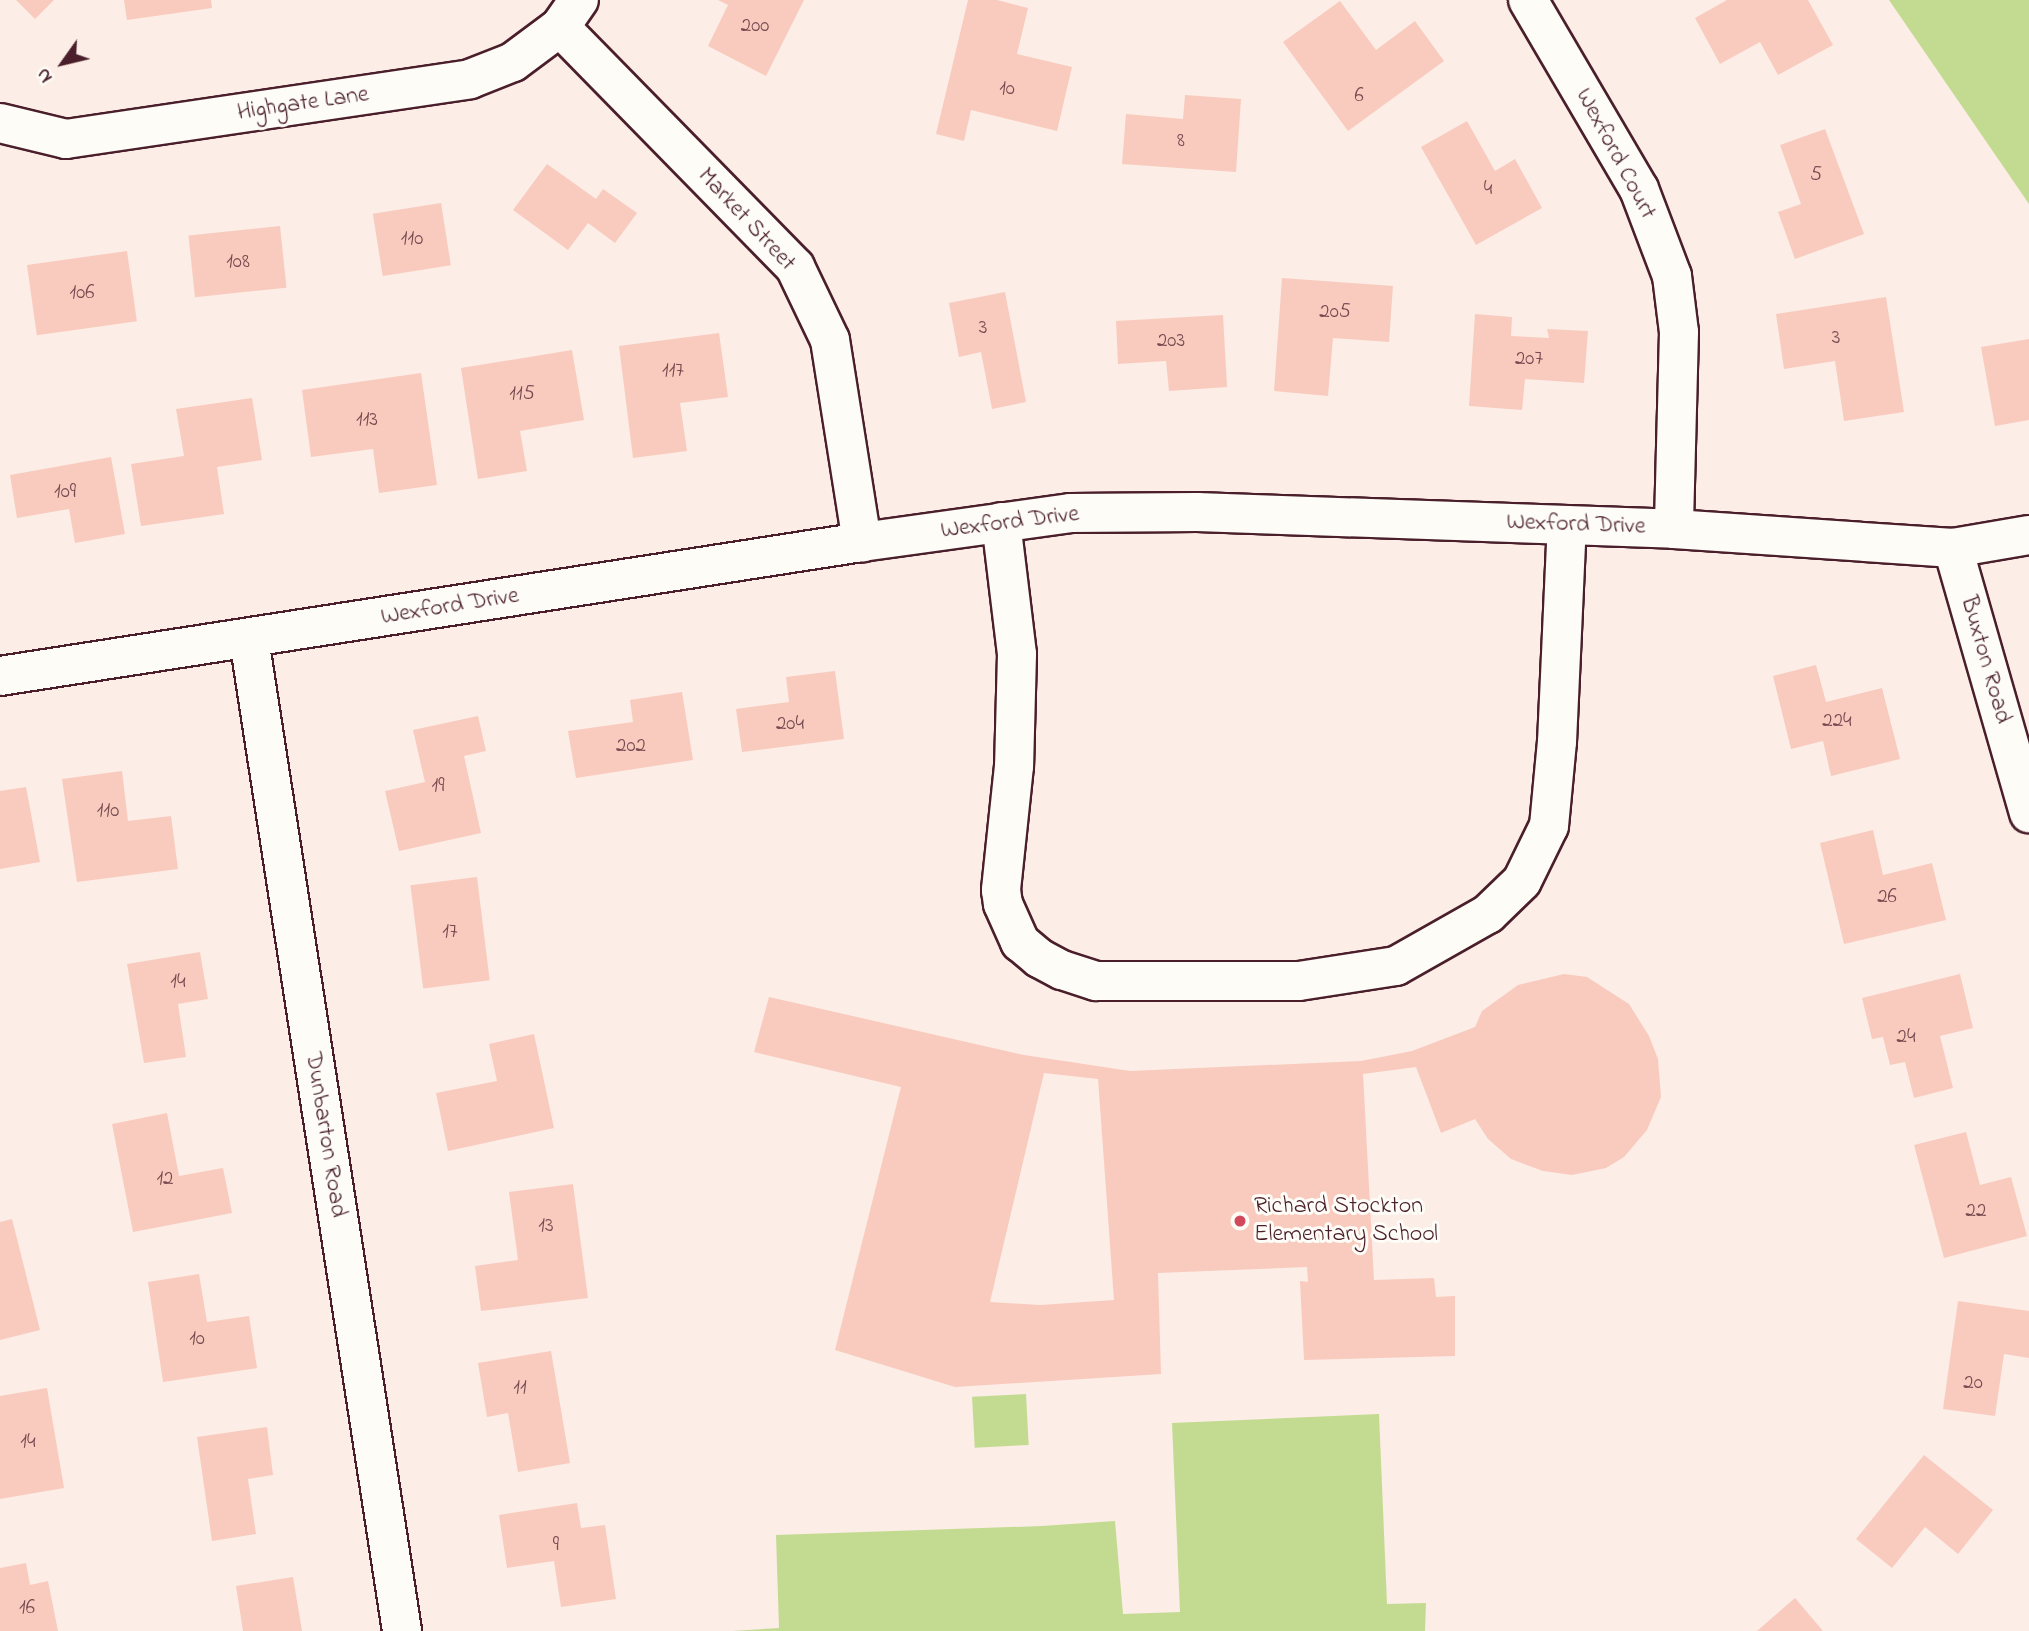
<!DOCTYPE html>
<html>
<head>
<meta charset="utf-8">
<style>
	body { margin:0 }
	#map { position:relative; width:2029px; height:1631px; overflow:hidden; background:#fcede6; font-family:"Indie Flower",sans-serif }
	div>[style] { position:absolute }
	.green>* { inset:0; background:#c3db91; transform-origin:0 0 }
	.building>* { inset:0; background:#f9cbbe; transform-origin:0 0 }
	.roads { filter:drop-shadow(2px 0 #4a1f2b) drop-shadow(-2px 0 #4a1f2b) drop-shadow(0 2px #4a1f2b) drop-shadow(0 -2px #4a1f2b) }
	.minor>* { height:38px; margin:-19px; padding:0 19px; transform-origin:19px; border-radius:19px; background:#fdfcf7 }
	.dots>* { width:19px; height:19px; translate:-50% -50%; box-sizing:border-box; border:4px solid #fdfcf7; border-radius:50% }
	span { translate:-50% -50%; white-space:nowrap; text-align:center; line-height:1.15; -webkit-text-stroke:6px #fdfcf7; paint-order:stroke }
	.number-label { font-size:21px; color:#764a50 }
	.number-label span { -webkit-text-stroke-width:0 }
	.street-label { font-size:24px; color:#4a1f2b }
	.poi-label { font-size:24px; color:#4a1f2b }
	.left { translate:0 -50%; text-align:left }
	.north { position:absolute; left:28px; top:28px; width:70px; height:70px; -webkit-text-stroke:5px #fdfcf7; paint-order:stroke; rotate:236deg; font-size:19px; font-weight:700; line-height:28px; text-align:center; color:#4a1f2b }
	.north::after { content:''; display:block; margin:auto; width:24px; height:32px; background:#4a1f2b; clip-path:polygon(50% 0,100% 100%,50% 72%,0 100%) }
</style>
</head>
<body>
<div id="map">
	<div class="green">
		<i style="clip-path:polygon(1889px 0,2029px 0,2029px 204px)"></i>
		<i style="left:1026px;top:1394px;width:51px;height:54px;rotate:87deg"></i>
		<i style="clip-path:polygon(1379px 1414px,1387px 1604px,1426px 1603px,1425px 1631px,732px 1631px,779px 1628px,776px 1535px,1042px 1526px,1115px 1521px,1123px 1614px,1180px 1612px,1172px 1423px)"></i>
	</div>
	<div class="building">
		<i style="clip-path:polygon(16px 0,54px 0,35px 19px)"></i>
		<i style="clip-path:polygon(124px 0,211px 0,212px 8px,127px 20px)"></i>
		<i style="clip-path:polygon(718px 0,804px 0,766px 76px,708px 46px,728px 5px)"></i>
		<i style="clip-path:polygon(968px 0,997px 0,1028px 8px,1017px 54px,1072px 67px,1057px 131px,971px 110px,964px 141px,936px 134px)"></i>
		<i style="clip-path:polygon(1727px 0,1808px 0,1833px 45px,1778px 75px,1760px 42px,1720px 64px,1695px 18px)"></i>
		<i style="clip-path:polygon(1340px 1px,1376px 50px,1415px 21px,1444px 61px,1348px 131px,1283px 42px)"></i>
		<i style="clip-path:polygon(1185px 95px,1241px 99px,1236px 172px,1122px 164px,1126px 114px,1183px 119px)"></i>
		<i style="clip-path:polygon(1467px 121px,1495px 171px,1515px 159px,1542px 208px,1476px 245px,1421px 147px)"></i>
		<i style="clip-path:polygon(1825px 129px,1864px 234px,1795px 259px,1778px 212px,1801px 204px,1780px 145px)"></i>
		<i style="clip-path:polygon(547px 164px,596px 199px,603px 189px,637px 213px,615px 243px,588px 223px,568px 250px,513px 210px)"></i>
		<i style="left:441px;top:203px;width:63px;height:69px;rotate:81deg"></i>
		<i style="left:280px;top:226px;width:62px;height:92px;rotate:84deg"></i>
		<i style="left:127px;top:251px;width:71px;height:101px;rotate:82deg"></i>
		<i style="clip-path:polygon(1282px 278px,1393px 286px,1389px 342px,1333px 338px,1328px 396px,1274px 391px)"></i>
		<i style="clip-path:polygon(1005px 292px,1026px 402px,992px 409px,981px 352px,959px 357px,949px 303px)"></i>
		<i style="clip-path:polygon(1886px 297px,1904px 412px,1844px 421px,1835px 361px,1784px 369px,1776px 314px)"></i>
		<i style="clip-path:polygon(1475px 314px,1512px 317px,1511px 336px,1549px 338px,1547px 329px,1588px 331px,1584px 383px,1525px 379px,1522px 410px,1469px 406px)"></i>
		<i style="clip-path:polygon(1223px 315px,1227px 387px,1169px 391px,1166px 361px,1118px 364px,1116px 321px)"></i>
		<i style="clip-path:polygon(719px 333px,728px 397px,680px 403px,687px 451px,633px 458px,619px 346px)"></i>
		<i style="clip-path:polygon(2029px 339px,2029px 420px,1995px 426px,1981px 347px)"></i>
		<i style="clip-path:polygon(572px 350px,584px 420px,520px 431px,527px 471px,478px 479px,461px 368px)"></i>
		<i style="clip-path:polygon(421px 373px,437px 485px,379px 493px,373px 449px,311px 457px,302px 390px)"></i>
		<i style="clip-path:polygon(252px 398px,262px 460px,217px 467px,224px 514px,141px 526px,131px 464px,184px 456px,176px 409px)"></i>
		<i style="clip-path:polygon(111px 457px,125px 534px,75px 543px,69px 509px,17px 518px,10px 475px)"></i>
		<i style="clip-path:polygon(1816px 665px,1826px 702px,1882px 688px,1900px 759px,1831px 776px,1823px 741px,1791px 749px,1773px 676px)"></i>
		<i style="clip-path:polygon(835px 671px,844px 739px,742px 752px,736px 709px,789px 702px,786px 677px)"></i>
		<i style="clip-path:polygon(682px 692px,693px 760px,576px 778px,568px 731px,633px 722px,630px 700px)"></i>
		<i style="clip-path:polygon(478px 716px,486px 751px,464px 756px,481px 833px,399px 851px,385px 791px,425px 782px,413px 730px)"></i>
		<i style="clip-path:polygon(122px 771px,128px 821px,171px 816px,178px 869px,77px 882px,62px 779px)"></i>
		<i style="clip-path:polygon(26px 787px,40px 862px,0 869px,0 791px)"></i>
		<i style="clip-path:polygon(1873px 830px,1883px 875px,1932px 863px,1946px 920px,1844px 944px,1820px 843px)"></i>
		<i style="left:477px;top:877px;width:104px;height:67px;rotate:83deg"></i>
		<i style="clip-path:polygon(200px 952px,208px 999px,178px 1004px,186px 1057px,144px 1063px,127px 964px)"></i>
		<i style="clip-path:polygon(evenodd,1564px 974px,1587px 977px,1629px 1004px,1649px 1036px,1658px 1059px,1661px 1097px,1647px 1130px,1624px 1157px,1606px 1168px,1572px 1175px,1543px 1171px,1511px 1159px,1488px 1139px,1475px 1119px,1441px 1133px,1416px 1067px,1363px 1074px,1374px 1280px,1434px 1278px,1436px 1297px,1455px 1296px,1455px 1356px,1304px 1360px,1300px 1281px,1308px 1282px,1307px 1267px,1158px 1273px,1161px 1374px,955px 1387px,835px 1350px,901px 1087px,754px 1052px,769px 997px,1024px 1055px,1130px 1071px,1361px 1061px,1412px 1051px,1475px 1027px,1482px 1011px,1518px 985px,1564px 974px,1044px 1073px,1098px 1079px,1114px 1300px,1040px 1305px,990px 1302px,1044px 1073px)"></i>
		<i style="clip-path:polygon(1960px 974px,1973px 1028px,1940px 1036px,1953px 1088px,1914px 1098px,1905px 1062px,1890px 1065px,1883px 1037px,1872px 1039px,1862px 998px)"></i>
		<i style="clip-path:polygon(534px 1034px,554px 1128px,448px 1151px,436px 1093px,497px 1081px,489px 1044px)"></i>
		<i style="clip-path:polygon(167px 1113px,179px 1176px,223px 1168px,232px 1213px,133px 1232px,112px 1124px)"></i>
		<i style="clip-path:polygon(1966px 1132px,1980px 1185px,2011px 1177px,2027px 1236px,1944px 1258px,1914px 1145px)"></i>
		<i style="clip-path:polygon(573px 1184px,588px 1298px,481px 1311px,475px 1266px,518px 1260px,509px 1192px)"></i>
		<i style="clip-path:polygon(12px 1219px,40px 1330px,0 1340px,0 1222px)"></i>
		<i style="clip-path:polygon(199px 1274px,207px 1322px,249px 1316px,257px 1368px,163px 1382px,148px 1282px)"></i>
		<i style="clip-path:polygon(1958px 1301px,2029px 1311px,2029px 1358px,2004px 1354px,1995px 1416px,1943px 1409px)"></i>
		<i style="clip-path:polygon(551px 1351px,570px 1463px,518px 1472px,508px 1413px,487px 1417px,478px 1363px)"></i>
		<i style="clip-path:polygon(47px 1388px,64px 1488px,0 1499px,0 1396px)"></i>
		<i style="clip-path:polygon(267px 1427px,273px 1475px,248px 1479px,256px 1534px,212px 1541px,197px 1437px)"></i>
		<i style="clip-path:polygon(1924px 1455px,1993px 1510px,1958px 1554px,1925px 1527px,1892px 1568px,1856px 1539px)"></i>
		<i style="clip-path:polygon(577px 1503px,581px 1528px,605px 1525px,616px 1599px,561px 1607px,554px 1561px,507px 1568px,499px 1515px)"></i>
		<i style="clip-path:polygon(26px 1563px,30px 1585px,48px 1581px,58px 1631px,0 1631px,0 1568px)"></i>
		<i style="clip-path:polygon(293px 1577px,302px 1631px,243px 1631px,236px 1586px)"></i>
		<i style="clip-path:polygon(1795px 1598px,1823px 1631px,1757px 1631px)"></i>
	</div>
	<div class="roads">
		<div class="minor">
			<i style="left:1528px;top:0;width:219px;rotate:59.6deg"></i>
			<i style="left:1639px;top:189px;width:93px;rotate:69.2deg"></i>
			<i style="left:1672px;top:276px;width:56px;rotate:82.9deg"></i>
			<i style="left:1679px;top:332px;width:197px;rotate:91.5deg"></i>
			<i style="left:560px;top:27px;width:336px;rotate:45.6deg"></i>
			<i style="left:795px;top:267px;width:81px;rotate:64.4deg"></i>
			<i style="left:830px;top:340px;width:205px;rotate:81deg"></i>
			<i style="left:0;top:123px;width:68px;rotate:13.6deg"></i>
			<i style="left:66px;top:139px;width:408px;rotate:-8.4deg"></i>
			<i style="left:470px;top:79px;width:46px;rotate:-21.6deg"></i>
			<i style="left:513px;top:62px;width:59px;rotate:-36.7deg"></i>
			<i style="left:560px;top:27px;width:33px;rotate:-55deg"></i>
			<i style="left:1001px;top:522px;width:133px;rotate:83.1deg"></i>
			<i style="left:1017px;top:654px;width:112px;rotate:91.5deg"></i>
			<i style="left:1014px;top:766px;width:125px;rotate:96deg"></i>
			<i style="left:1001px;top:890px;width:14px;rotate:82deg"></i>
			<i style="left:1003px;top:904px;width:42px;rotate:65.9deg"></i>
			<i style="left:1020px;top:942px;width:25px;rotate:40deg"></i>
			<i style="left:1039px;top:958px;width:26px;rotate:28deg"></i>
			<i style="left:1062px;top:970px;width:36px;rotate:18deg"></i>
			<i style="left:1096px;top:981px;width:203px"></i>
			<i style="left:1299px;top:981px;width:98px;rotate:-8.8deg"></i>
			<i style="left:1396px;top:966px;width:106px;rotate:-29.5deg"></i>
			<i style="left:1488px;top:914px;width:47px;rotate:-44.1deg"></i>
			<i style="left:1522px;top:881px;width:61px;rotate:-63.9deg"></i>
			<i style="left:1549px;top:826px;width:84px;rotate:-84.6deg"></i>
			<i style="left:1557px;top:742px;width:217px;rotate:-87.4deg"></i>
			<i style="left:1953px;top:548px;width:276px;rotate:74deg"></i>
			<i style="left:249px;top:639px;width:1004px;rotate:81.23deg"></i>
			<i style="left:0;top:676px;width:872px;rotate:-8.84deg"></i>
			<i style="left:862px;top:542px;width:210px;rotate:-7.9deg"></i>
			<i style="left:1070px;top:513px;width:127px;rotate:-0.5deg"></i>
			<i style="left:1197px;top:512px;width:477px;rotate:2deg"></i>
			<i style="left:1674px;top:529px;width:280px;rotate:3.9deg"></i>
			<i style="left:1953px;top:548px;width:77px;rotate:-9.7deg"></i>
		</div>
	</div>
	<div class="dots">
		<i style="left:1240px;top:1221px;background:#d1495b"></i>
	</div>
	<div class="number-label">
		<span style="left:755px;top:26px">200</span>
		<span style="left:1007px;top:89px">10</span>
		<span style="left:1359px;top:96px">6</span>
		<span style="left:1181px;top:141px">8</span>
		<span style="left:1816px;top:175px">5</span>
		<span style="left:1488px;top:189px">4</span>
		<span style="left:412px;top:239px">110</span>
		<span style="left:238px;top:262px">108</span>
		<span style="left:82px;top:293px">106</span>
		<span style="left:1335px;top:312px">205</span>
		<span style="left:983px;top:328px">3</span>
		<span style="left:1836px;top:338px">3</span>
		<span style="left:1171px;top:341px">203</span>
		<span style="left:1529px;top:359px">207</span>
		<span style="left:673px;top:371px">117</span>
		<span style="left:522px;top:394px">115</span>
		<span style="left:367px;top:420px">113</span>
		<span style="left:65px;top:492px">109</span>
		<span style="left:1837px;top:721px">224</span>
		<span style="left:790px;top:724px">204</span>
		<span style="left:631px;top:746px">202</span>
		<span style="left:438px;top:786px">19</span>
		<span style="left:108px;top:811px">110</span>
		<span style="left:1887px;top:897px">26</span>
		<span style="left:450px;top:932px">17</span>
		<span style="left:178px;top:982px">14</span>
		<span style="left:1906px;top:1037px">24</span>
		<span style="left:165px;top:1179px">12</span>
		<span style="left:1976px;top:1211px">22</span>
		<span style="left:546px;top:1226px">13</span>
		<span style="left:197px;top:1339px">10</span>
		<span style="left:1973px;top:1383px">20</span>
		<span style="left:520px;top:1388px">11</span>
		<span style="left:28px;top:1442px">14</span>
		<span style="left:556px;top:1545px">9</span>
		<span style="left:27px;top:1608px">16</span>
	</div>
	<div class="street-label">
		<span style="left:303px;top:104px;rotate:-8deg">Highgate Lane</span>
		<span style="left:1615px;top:154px;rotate:62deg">Wexford Court</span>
		<span style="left:746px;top:220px;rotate:47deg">Market Street</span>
		<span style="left:1010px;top:523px;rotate:-7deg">Wexford Drive</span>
		<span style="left:1576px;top:525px;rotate:2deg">Wexford Drive</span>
		<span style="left:450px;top:607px;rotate:-9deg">Wexford Drive</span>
		<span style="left:1985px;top:660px;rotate:74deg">Buxton Road</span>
		<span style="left:325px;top:1135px;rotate:81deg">Dunbarton Road</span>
	</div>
	<div class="poi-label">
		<span class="left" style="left:1254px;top:1221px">Richard Stockton<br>Elementary School</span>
	</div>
	<div class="north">N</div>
</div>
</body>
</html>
